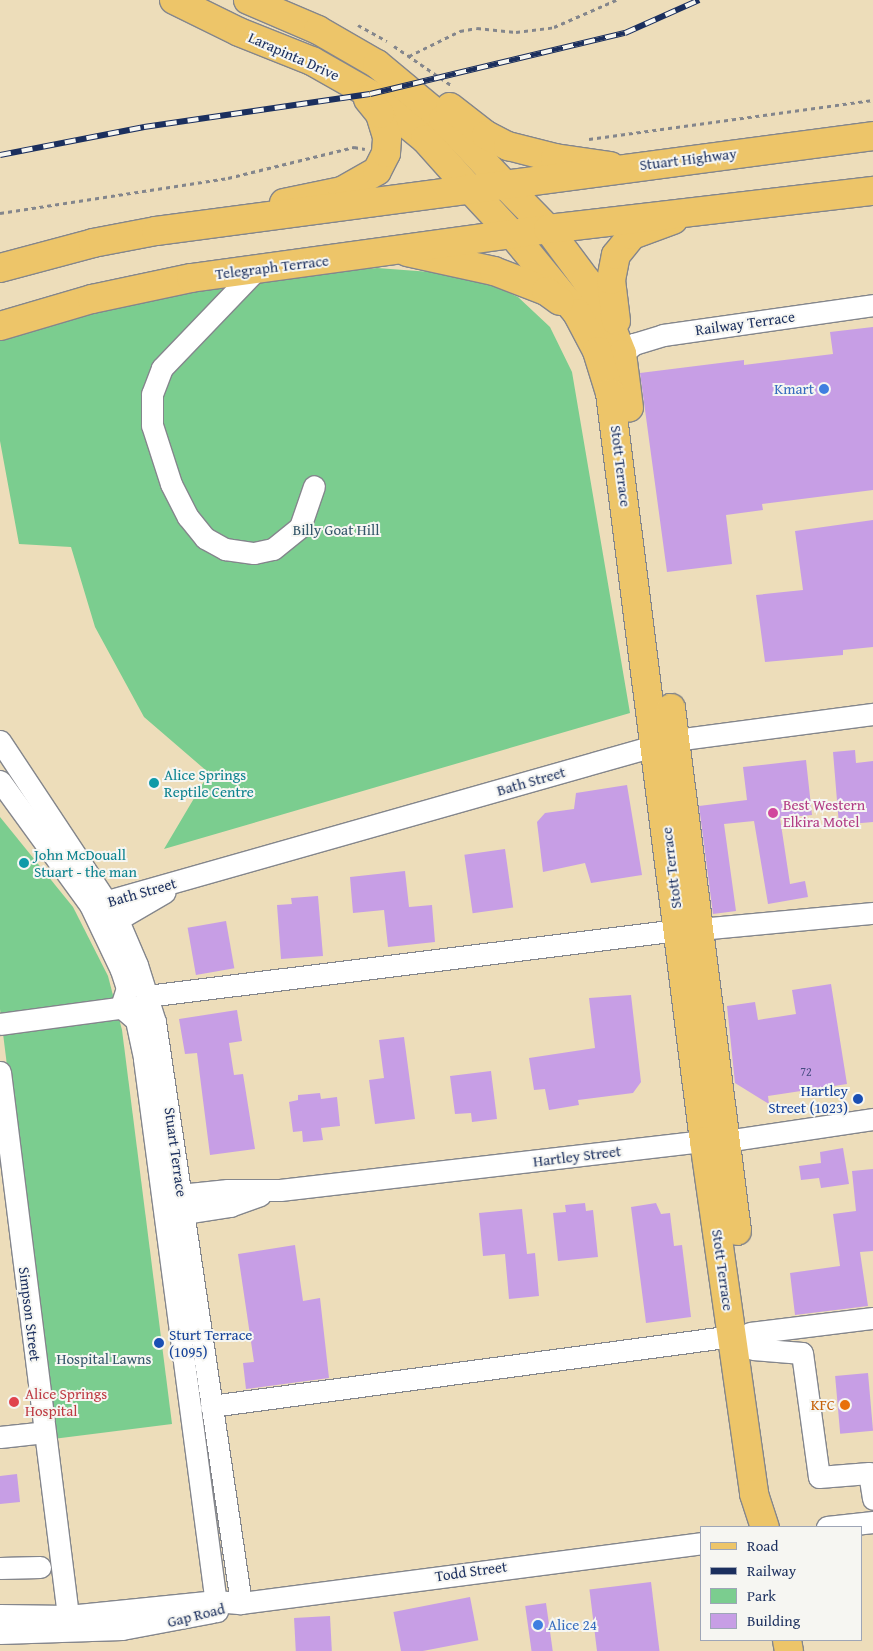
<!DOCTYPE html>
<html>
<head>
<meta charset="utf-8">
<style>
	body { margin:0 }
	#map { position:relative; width:873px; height:1651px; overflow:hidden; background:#edddba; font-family:"Gentium Book Plus",serif }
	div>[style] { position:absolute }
	.green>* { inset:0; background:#7bcd8f }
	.building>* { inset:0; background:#c79ee5; transform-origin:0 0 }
	.path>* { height:3px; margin-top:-1.5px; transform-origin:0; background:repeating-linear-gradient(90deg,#84868c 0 4px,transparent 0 8px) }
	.roads { filter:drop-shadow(1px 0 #84868c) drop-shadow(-1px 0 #84868c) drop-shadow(0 1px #84868c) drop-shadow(0 -1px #84868c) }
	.minor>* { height:21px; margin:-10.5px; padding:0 10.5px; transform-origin:10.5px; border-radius:10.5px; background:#fff }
	.major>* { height:28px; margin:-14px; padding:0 14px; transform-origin:14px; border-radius:14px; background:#edc569 }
	.highway>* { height:28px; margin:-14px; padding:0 14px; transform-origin:14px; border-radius:14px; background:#edc569 }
	.rail>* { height:5.5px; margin-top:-2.75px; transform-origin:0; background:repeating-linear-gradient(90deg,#f6f6f2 0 11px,#1b2f5e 0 22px); box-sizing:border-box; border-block:1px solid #1b2f5e }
	.dots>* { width:14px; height:14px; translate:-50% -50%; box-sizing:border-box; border:2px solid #f6f6f2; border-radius:50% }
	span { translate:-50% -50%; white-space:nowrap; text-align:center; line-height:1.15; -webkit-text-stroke:4px #f6f6f2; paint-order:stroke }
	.number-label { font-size:12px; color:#464b80 }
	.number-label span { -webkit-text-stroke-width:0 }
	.street-label { font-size:15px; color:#1b2f5e }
	.shop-label { font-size:15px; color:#366cbe }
	.right { translate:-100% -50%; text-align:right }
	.left { translate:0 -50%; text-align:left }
	.park-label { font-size:15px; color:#33566a }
	.culture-label { font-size:15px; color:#0d838f }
	.hotel-label { font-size:15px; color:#b23c85 }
	.transit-label { font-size:15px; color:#164399 }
	.health-label { font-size:15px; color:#be3a42 }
	.food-label { font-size:15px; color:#c56008 }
	.legend { position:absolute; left:700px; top:1526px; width:162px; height:115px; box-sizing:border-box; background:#f6f6f2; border:1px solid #9ea6b7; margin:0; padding:6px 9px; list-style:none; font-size:15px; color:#1b2f5e }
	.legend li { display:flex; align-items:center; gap:10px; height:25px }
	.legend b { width:25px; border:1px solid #9ea6b7 }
</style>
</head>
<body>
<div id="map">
	<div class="green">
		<i style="clip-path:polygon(377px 268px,471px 275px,518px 297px,550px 327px,572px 372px,630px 713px,164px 849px,209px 773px,144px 717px,95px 627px,71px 547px,19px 544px,0 441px,0 333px,160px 288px)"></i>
		<i style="clip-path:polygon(0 817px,73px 907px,108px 976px,122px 1030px,172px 1424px,53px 1439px,0 1009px)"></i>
	</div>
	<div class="building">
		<i style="clip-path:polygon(873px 327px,873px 490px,762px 504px,763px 510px,726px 515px,732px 564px,667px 572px,640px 373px,744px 360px,744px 365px,833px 354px,830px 332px)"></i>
		<i style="clip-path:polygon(873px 520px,873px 647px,843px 650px,843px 655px,765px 662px,756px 595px,803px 590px,795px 531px)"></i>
		<i style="clip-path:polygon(855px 750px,856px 763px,873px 761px,873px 822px,839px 825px,833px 752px)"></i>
		<i style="clip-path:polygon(806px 760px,812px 815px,780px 818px,790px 884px,805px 881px,808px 897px,768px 904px,754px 821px,724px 824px,736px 911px,713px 914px,699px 806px,747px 800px,743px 767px)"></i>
		<i style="clip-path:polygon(627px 785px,642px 875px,591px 883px,585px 863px,543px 872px,537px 822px,545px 813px,574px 809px,576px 793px)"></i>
		<i style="left:505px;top:849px;width:59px;height:41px;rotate:82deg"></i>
		<i style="clip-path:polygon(405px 871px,409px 907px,432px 905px,435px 942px,388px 947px,384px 910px,353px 913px,350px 877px)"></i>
		<i style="clip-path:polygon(318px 896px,323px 956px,281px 959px,277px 905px,292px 904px,291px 898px)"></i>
		<i style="left:226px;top:921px;width:48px;height:39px;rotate:80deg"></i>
		<i style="clip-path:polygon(831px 984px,847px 1084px,768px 1096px,769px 1104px,735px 1083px,727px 1006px,755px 1002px,758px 1020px,796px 1014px,792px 990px)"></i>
		<i style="clip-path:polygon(631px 995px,641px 1082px,633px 1093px,578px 1100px,579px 1105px,549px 1110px,545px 1089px,534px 1090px,529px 1058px,595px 1048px,589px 998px)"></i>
		<i style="clip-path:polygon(237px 1010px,242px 1041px,229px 1043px,234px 1075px,243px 1074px,255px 1149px,210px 1155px,197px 1053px,185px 1054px,179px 1019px)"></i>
		<i style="clip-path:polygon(404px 1037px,415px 1119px,375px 1124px,369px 1080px,384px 1078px,379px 1040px)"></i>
		<i style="clip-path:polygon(491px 1071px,497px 1119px,472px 1122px,471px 1113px,455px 1114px,450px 1076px)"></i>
		<i style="clip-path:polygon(320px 1093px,321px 1099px,337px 1097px,340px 1126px,321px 1128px,323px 1140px,303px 1142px,302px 1131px,293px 1132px,289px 1102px,298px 1100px,298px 1095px)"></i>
		<i style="clip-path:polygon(843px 1148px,849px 1184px,821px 1188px,819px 1178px,801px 1180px,799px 1166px,821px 1163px,820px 1152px)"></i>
		<i style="clip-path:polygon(873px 1169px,873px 1251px,860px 1252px,868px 1306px,795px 1315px,790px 1273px,840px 1266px,833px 1214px,856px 1211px,852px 1171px)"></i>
		<i style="clip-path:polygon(585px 1203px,586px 1211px,593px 1210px,598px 1257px,558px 1261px,553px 1213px,566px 1212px,565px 1205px)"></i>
		<i style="clip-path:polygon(656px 1203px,661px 1214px,670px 1213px,674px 1246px,682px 1245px,691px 1317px,646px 1323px,631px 1207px)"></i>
		<i style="clip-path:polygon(522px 1209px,527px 1254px,535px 1253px,539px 1296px,509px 1299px,505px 1254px,483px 1256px,479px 1213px)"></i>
		<i style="clip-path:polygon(295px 1245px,303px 1301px,320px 1298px,329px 1378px,246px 1389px,243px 1363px,254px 1362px,238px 1254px)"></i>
		<i style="left:868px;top:1373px;width:58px;height:33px;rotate:85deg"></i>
		<i style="clip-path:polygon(17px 1474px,20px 1502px,0 1504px,0 1476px)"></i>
		<i style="left:651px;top:1582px;width:70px;height:62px;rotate:83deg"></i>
		<i style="left:470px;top:1597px;width:44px;height:78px;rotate:79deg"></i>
		<i style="left:546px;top:1603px;width:49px;height:21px;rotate:82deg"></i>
		<i style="left:330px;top:1616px;width:35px;height:36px;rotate:87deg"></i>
	</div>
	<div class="path">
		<i style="left:358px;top:25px;width:33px;rotate:29deg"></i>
		<i style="left:394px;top:46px;width:69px;rotate:34.4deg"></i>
		<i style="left:409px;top:56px;width:57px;rotate:-26.1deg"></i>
		<i style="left:460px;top:31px;width:17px;rotate:-10deg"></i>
		<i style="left:477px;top:28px;width:39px;rotate:6deg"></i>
		<i style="left:516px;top:32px;width:38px;rotate:-7deg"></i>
		<i style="left:554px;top:27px;width:68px;rotate:-23.5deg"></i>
		<i style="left:589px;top:139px;width:287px;rotate:-7.8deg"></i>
		<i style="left:0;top:213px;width:231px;rotate:-8.7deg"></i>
		<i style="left:228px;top:178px;width:130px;rotate:-13.8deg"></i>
		<i style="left:354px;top:147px;width:11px;rotate:10deg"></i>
	</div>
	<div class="roads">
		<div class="minor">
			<i style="left:258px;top:268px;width:139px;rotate:133.8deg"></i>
			<i style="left:162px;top:368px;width:28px;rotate:111deg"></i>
			<i style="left:152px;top:394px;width:31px;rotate:90deg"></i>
			<i style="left:152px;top:425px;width:62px;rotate:72.1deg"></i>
			<i style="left:171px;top:484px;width:37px;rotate:63deg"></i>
			<i style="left:188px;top:517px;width:27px;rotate:51deg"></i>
			<i style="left:205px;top:538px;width:23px;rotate:29deg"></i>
			<i style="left:225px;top:549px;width:29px;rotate:8deg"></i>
			<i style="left:254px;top:553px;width:19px;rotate:-12deg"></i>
			<i style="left:273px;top:549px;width:35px;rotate:-39deg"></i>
			<i style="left:300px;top:527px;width:43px;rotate:-71.1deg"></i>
			<i style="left:622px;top:354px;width:16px;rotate:-40deg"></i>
			<i style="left:634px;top:344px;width:30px;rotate:-17deg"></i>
			<i style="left:663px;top:335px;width:212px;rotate:-8.1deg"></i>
			<i style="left:675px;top:740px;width:200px;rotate:-7.5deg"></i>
			<i style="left:0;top:741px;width:212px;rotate:56.5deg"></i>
			<i style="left:117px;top:918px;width:51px;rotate:66.9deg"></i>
			<i style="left:137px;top:965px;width:60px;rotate:72.5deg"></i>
			<i style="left:155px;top:1022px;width:587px;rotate:81.58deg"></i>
			<i style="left:0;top:781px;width:153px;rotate:54deg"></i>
			<i style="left:90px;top:905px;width:72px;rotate:64.5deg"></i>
			<i style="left:121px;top:970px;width:19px;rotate:72deg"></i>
			<i style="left:127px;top:988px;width:20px;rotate:108deg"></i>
			<i style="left:121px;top:1007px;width:20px;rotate:41deg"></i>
			<i style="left:136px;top:1020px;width:40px;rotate:78deg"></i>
			<i style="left:144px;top:1059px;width:557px;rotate:82.47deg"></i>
			<i style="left:93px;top:905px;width:586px;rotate:-15.84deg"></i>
			<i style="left:105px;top:927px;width:69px;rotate:-30.3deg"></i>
			<i style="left:699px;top:929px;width:175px;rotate:-5.3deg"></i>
			<i style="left:147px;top:996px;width:535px;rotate:-7.09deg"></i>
			<i style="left:0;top:1024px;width:135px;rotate:-7.7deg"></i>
			<i style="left:0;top:1072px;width:548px;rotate:82.87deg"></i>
			<i style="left:725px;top:1141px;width:150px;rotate:-8.5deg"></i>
			<i style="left:170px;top:1196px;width:58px;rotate:-5.9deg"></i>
			<i style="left:228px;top:1190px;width:52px"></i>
			<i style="left:280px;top:1190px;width:427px;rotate:-6.6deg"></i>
			<i style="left:171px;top:1215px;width:60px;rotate:-8.7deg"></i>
			<i style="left:230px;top:1206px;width:32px;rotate:-20deg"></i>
			<i style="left:750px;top:1333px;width:124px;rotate:-7deg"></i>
			<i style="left:753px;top:1349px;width:49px;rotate:4.7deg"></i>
			<i style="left:802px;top:1353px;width:125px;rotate:82.2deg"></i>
			<i style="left:819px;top:1477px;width:50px;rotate:-4.6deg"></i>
			<i style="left:869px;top:1473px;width:26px;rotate:81deg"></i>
			<i style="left:211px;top:1406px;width:527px;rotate:-7.64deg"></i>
			<i style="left:0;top:1437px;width:45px;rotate:-6.3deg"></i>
			<i style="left:827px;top:1527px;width:46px;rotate:-6.2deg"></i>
			<i style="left:0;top:1568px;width:40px;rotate:-1.4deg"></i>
			<i style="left:0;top:1615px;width:68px;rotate:0.8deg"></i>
			<i style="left:68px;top:1616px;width:149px;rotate:-5.8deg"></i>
			<i style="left:216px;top:1601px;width:25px;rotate:5deg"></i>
			<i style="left:241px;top:1603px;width:465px;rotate:-7.4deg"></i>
			<i style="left:0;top:1633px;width:122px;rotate:-1.9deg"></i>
			<i style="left:122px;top:1629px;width:92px;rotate:-10.7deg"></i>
		</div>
		<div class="major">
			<i style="left:174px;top:0;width:72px;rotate:26.2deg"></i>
			<i style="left:239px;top:32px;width:79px;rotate:21.7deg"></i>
			<i style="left:312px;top:61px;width:67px;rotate:29.6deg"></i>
			<i style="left:370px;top:94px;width:71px;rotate:39.3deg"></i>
			<i style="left:425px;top:139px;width:66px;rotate:48.1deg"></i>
			<i style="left:248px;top:0;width:76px;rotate:23.2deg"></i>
			<i style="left:318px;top:30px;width:68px;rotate:30deg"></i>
			<i style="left:377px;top:64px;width:86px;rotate:39.8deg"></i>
			<i style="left:443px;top:119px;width:88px;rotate:46.8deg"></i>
			<i style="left:450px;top:107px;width:46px;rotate:37.9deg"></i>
			<i style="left:486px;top:135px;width:25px;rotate:27deg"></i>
			<i style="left:508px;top:146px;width:49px;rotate:14.3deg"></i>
			<i style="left:555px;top:158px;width:56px;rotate:8.3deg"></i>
			<i style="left:284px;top:203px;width:59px;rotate:-11.7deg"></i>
			<i style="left:342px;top:191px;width:40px;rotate:-29.7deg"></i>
			<i style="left:377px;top:171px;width:20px;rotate:-63deg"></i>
			<i style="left:386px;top:153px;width:16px;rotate:-86deg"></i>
			<i style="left:387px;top:137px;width:24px;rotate:-107deg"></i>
			<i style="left:380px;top:114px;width:19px;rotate:-129deg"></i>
			<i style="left:548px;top:229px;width:64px;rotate:53.3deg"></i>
			<i style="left:586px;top:280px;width:47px;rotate:60.7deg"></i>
			<i style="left:609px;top:321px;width:35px;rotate:68deg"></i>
			<i style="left:622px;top:354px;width:54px;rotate:82.6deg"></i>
			<i style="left:513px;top:235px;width:101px;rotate:50.6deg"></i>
			<i style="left:577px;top:313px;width:43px;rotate:62.2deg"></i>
			<i style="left:597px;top:351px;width:44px;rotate:72.8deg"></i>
			<i style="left:610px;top:393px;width:754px;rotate:82.84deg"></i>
			<i style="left:704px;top:1141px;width:357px;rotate:81.9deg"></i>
			<i style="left:754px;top:1494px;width:35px;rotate:72deg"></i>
			<i style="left:407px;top:252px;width:89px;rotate:12.3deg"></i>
			<i style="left:494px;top:271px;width:56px;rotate:21deg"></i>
			<i style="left:546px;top:291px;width:17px;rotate:36deg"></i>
			<i style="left:616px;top:321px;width:41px;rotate:-97deg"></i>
			<i style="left:611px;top:280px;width:25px;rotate:-79deg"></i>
			<i style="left:616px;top:255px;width:26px;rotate:-51deg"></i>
			<i style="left:632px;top:235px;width:44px;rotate:-20.1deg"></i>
			<i style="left:671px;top:708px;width:527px;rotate:82.81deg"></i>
			<i style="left:787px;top:1640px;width:11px;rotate:80deg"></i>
		</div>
		<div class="highway">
			<i style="left:503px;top:183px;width:64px;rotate:45.6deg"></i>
			<i style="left:469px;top:188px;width:64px;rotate:46.9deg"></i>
			<i style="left:0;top:268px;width:96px;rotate:-15deg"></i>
			<i style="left:93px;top:243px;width:64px;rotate:-10.8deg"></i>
			<i style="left:156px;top:231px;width:723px;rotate:-7.55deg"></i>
			<i style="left:0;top:326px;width:96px;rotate:-16.4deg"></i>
			<i style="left:92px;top:299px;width:101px;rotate:-12deg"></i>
			<i style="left:191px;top:278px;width:360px;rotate:-7.8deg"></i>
			<i style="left:548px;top:229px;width:327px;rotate:-6.7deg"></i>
		</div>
	</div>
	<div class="rail">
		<i style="left:0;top:155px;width:147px;rotate:-11deg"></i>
		<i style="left:144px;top:127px;width:228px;rotate:-8.3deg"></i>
		<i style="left:370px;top:94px;width:262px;rotate:-13.5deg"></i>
		<i style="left:625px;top:33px;width:81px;rotate:-24deg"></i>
	</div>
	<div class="dots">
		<i style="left:824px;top:389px;background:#3f7fe0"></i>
		<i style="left:154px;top:783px;background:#0f9aa8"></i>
		<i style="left:773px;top:813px;background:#d1479c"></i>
		<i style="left:24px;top:863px;background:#0f9aa8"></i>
		<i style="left:858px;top:1099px;background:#1a4fb4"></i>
		<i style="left:159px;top:1343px;background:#1a4fb4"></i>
		<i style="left:14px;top:1402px;background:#e0444e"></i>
		<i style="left:845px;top:1405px;background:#e8710a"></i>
		<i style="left:538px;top:1625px;background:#3f7fe0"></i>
	</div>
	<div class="number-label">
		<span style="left:806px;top:1072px">72</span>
	</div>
	<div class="street-label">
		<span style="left:294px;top:56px;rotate:24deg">Larapinta Drive</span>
		<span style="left:688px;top:159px;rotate:-7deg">Stuart Highway</span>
		<span style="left:272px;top:267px;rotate:-7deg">Telegraph Terrace</span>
		<span style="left:745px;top:323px;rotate:-8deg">Railway Terrace</span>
		<span style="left:621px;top:466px;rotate:83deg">Stott Terrace</span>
		<span style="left:531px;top:781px;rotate:-16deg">Bath Street</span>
		<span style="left:671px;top:868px;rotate:-97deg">Stott Terrace</span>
		<span style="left:142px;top:892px;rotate:-16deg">Bath Street</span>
		<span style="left:176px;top:1152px;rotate:82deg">Stuart Terrace</span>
		<span style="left:577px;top:1156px;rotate:-7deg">Hartley Street</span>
		<span style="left:723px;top:1270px;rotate:82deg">Stott Terrace</span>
		<span style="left:30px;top:1314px;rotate:83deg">Simpson Street</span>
		<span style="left:471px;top:1571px;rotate:-8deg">Todd Street</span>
		<span style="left:196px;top:1615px;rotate:-14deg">Gap Road</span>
	</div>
	<div class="shop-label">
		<span class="right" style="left:814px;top:389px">Kmart</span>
		<span class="left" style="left:548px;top:1625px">Alice 24</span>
	</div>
	<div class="park-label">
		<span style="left:336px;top:530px">Billy Goat Hill</span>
		<span style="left:104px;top:1359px">Hospital Lawns</span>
	</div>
	<div class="culture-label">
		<span class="left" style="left:164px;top:783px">Alice Springs<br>Reptile Centre</span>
		<span class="left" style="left:34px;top:863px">John McDouall<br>Stuart - the man</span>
	</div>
	<div class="hotel-label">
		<span class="left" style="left:783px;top:813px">Best Western<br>Elkira Motel</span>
	</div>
	<div class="transit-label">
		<span class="right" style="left:848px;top:1099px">Hartley<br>Street (1023)</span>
		<span class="left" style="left:169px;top:1343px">Sturt Terrace<br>(1095)</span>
	</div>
	<div class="health-label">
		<span class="left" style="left:25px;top:1402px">Alice Springs<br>Hospital</span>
	</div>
	<div class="food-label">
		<span class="right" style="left:835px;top:1405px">KFC</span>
	</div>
	<ul class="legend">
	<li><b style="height:6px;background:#edc569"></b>Road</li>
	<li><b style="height:6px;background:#1b2f5e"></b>Railway</li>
	<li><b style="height:14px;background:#7bcd8f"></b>Park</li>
	<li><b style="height:14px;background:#c79ee5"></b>Building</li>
	</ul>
</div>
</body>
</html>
